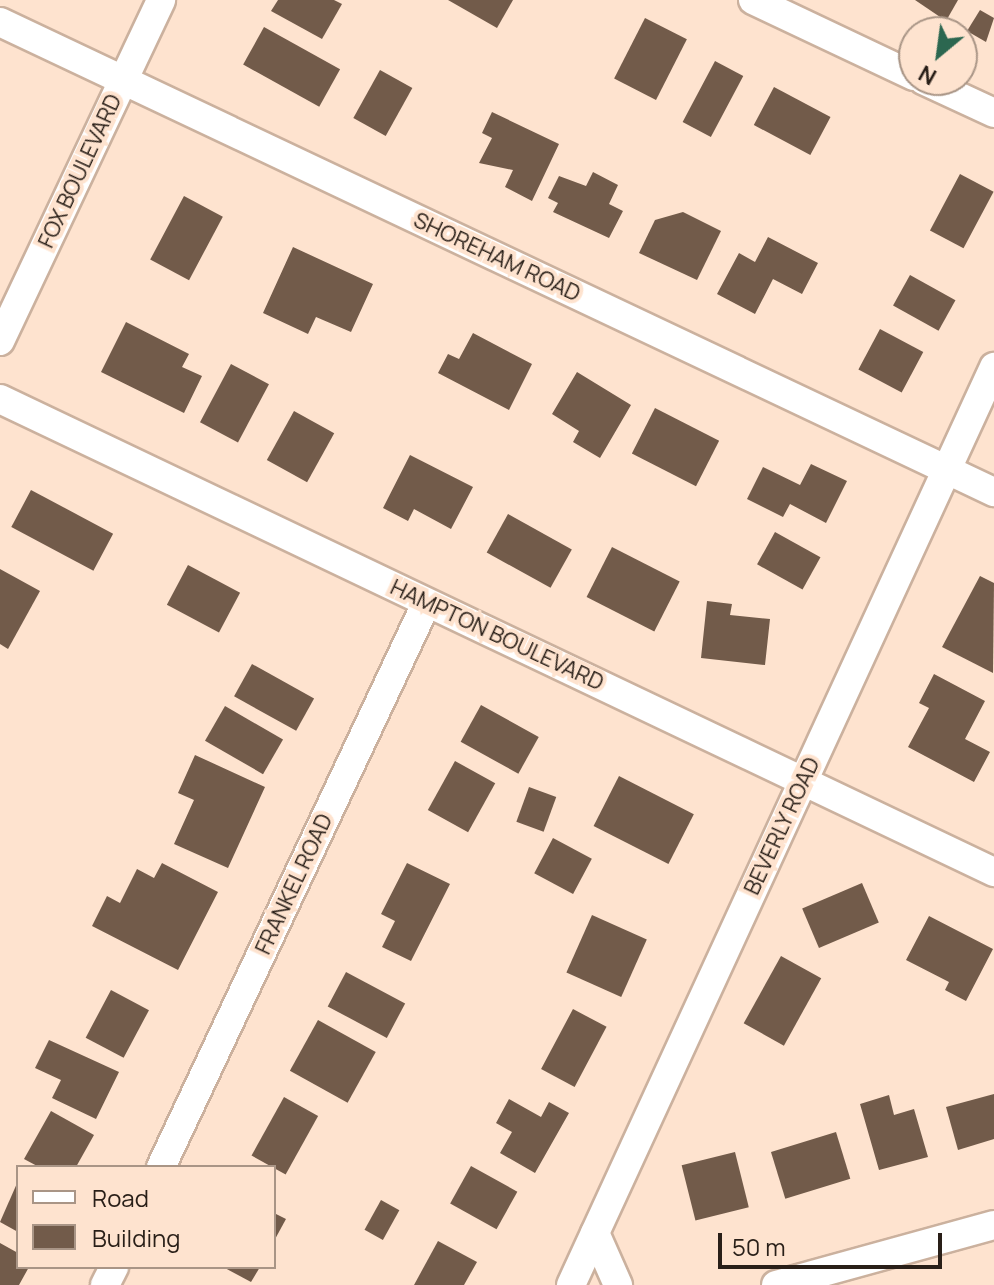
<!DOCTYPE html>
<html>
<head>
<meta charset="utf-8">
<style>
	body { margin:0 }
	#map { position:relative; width:994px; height:1285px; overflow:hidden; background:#fee3cf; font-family:Manrope,sans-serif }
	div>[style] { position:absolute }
	.building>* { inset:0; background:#725b4a; transform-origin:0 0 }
	.roads { filter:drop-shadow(2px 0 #cbb19e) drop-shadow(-2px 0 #cbb19e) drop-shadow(0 2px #cbb19e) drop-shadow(0 -2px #cbb19e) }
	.minor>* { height:28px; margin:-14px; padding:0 14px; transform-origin:14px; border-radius:14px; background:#fff }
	span { translate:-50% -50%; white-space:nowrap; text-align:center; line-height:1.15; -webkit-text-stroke:8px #fee3cf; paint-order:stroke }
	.street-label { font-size:22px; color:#291f18 }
	.legend { position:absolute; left:16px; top:1165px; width:260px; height:104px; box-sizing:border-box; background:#fee3cf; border:2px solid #a99586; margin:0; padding:10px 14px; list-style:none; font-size:24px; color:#291f18 }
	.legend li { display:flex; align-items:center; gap:16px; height:40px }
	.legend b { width:40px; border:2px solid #a99586 }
	.north { position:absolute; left:898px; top:16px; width:80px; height:80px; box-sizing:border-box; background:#fee3cf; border:2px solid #a99586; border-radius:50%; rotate:209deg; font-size:22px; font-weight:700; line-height:32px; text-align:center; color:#291f18 }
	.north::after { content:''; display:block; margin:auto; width:28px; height:36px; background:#2c6750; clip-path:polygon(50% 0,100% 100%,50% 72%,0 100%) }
	.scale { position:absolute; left:718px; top:1233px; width:224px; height:36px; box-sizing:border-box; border:4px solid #291f18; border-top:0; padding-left:10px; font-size:24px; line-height:28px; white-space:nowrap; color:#291f18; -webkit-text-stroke:6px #fee3cf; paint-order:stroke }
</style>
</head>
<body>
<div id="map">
	<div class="building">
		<i style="clip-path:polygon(278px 0,334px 0,342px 4px,322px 39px,271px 11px)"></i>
		<i style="clip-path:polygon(448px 0,513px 0,497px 28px)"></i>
		<i style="clip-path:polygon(915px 0,958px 0,946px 21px)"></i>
		<i style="clip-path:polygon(980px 10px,994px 18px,986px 42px,967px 31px)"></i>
		<i style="left:645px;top:18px;width:47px;height:68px;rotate:27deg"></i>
		<i style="left:264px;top:27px;width:87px;height:43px;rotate:29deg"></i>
		<i style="left:715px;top:61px;width:32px;height:69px;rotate:28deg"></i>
		<i style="left:380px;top:70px;width:37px;height:55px;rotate:29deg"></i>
		<i style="left:774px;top:87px;width:64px;height:43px;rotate:28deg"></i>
		<i style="clip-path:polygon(492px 112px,559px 144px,532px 201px,505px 187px,513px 170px,479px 163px,492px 138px,482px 133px)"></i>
		<i style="clip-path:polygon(593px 172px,618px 185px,609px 204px,623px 211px,609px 238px,553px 212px,558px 203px,548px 198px,559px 176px,586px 186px)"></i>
		<i style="left:960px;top:174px;width:38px;height:64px;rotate:28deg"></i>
		<i style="left:184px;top:196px;width:44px;height:72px;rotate:28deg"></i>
		<i style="clip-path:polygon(683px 212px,721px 231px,697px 280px,639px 253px,655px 220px)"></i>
		<i style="clip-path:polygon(768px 237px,818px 263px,802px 294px,773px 279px,755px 314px,717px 294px,739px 253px,755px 262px)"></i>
		<i style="clip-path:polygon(293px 247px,373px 284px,351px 332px,316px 317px,308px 334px,263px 313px)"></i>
		<i style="left:910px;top:275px;width:52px;height:35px;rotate:29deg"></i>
		<i style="clip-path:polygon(126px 322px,189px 354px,182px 367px,202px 376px,184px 413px,101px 372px)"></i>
		<i style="left:880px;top:329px;width:49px;height:46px;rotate:28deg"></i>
		<i style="clip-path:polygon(473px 333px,532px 364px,509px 410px,438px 373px,448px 354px,459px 359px)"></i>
		<i style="left:231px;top:364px;width:43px;height:66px;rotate:28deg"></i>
		<i style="clip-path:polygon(577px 372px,631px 405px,600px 458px,573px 442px,579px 431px,552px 414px)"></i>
		<i style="left:655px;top:408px;width:72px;height:51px;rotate:27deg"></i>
		<i style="left:294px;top:411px;width:46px;height:56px;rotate:29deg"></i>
		<i style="clip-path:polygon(410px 455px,473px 487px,451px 529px,414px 509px,408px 521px,383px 508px)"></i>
		<i style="clip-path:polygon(811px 464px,847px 481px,826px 523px,790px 504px,783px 517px,747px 499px,763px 467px,800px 485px)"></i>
		<i style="left:31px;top:490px;width:93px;height:42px;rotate:28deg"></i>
		<i style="left:508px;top:514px;width:73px;height:44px;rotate:29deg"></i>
		<i style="left:775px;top:532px;width:52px;height:37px;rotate:29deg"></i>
		<i style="left:612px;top:547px;width:76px;height:56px;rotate:27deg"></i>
		<i style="left:188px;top:565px;width:59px;height:45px;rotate:28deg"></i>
		<i style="clip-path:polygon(0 569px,40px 591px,8px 649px,0 644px)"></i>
		<i style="clip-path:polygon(980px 576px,994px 583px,993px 673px,942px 647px)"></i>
		<i style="clip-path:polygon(707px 601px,732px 604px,730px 615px,770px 619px,765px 665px,701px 658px)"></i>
		<i style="left:252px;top:664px;width:71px;height:37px;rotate:29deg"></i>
		<i style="clip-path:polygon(934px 674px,985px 701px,965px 739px,990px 752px,974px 782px,908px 747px,929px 708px,919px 703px)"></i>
		<i style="left:481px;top:705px;width:66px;height:42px;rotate:29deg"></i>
		<i style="left:225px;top:706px;width:67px;height:40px;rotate:30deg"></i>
		<i style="clip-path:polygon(195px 755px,265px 787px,228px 868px,174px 844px,194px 800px,178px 793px)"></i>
		<i style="left:455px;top:761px;width:46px;height:56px;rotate:29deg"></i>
		<i style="left:619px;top:776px;width:84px;height:56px;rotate:27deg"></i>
		<i style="left:529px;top:787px;width:29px;height:37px;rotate:20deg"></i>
		<i style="left:553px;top:838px;width:44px;height:40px;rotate:28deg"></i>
		<i style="clip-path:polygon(162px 863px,218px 892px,178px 970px,92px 926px,107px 896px,120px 903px,137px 869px,154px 878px)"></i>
		<i style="clip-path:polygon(407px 863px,450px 884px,411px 961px,382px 947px,395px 921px,381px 914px)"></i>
		<i style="left:862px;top:883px;width:43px;height:65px;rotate:67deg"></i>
		<i style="left:592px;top:915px;width:60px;height:63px;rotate:24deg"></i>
		<i style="clip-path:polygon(929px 916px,993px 949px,966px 1001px,945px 990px,949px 982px,906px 960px)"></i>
		<i style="left:781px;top:956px;width:46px;height:77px;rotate:29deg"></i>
		<i style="left:346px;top:972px;width:67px;height:39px;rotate:28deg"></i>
		<i style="left:111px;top:990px;width:43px;height:54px;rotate:28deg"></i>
		<i style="left:573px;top:1009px;width:38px;height:68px;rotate:28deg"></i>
		<i style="left:318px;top:1020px;width:66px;height:58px;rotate:29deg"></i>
		<i style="clip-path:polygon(49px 1040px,119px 1072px,96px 1119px,52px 1098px,61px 1080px,35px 1068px)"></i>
		<i style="clip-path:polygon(994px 1094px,994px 1139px,958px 1150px,946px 1107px)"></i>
		<i style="clip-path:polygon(889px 1095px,894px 1115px,914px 1109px,928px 1157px,879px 1170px,860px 1104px)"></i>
		<i style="left:284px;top:1097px;width:39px;height:67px;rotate:29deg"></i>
		<i style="clip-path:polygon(509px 1099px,541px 1117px,549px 1102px,569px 1113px,535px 1173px,500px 1153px,512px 1132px,496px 1123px)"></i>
		<i style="clip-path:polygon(51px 1111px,94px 1135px,76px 1167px,39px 1167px,24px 1159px)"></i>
		<i style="left:836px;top:1132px;width:49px;height:68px;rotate:73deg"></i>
		<i style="left:735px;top:1152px;width:57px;height:55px;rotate:76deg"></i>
		<i style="left:471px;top:1166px;width:53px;height:43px;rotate:29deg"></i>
		<i style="clip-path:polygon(18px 1181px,18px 1232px,0 1222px)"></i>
		<i style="left:381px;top:1200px;width:21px;height:34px;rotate:29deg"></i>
		<i style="clip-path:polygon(274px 1213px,286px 1219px,274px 1241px)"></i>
		<i style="clip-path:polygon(438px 1241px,477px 1262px,464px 1285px,414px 1285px)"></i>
		<i style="clip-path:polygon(0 1243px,18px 1253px,18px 1267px,29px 1267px,19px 1285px,0 1285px)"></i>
		<i style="clip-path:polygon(223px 1267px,260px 1267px,251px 1282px)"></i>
	</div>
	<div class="roads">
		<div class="minor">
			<i style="left:753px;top:0;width:178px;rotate:25.3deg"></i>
			<i style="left:0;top:22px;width:1100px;rotate:25.31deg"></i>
			<i style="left:923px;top:80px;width:78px;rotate:24.9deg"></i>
			<i style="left:0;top:341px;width:377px;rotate:-64.7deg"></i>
			<i style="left:0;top:399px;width:1101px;rotate:25.45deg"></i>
			<i style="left:161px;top:1167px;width:624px;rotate:-64.79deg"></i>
			<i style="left:595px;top:1233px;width:57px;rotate:66.1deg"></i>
			<i style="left:105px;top:1285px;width:20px;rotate:-63deg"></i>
			<i style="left:571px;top:1285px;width:1011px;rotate:-65.26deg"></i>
			<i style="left:776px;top:1285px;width:226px;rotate:-15.4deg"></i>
		</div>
	</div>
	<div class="street-label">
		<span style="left:80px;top:171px;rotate:-65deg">FOX BOULEVARD</span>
		<span style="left:497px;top:257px;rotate:25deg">SHOREHAM ROAD</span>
		<span style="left:497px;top:635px;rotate:25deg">HAMPTON BOULEVARD</span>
		<span style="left:782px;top:826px;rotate:-65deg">BEVERLY ROAD</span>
		<span style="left:294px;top:884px;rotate:-65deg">FRANKEL ROAD</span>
	</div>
	<ul class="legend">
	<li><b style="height:10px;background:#fff"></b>Road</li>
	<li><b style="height:22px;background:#725b4a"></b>Building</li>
	</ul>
	<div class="north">N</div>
	<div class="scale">50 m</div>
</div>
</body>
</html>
